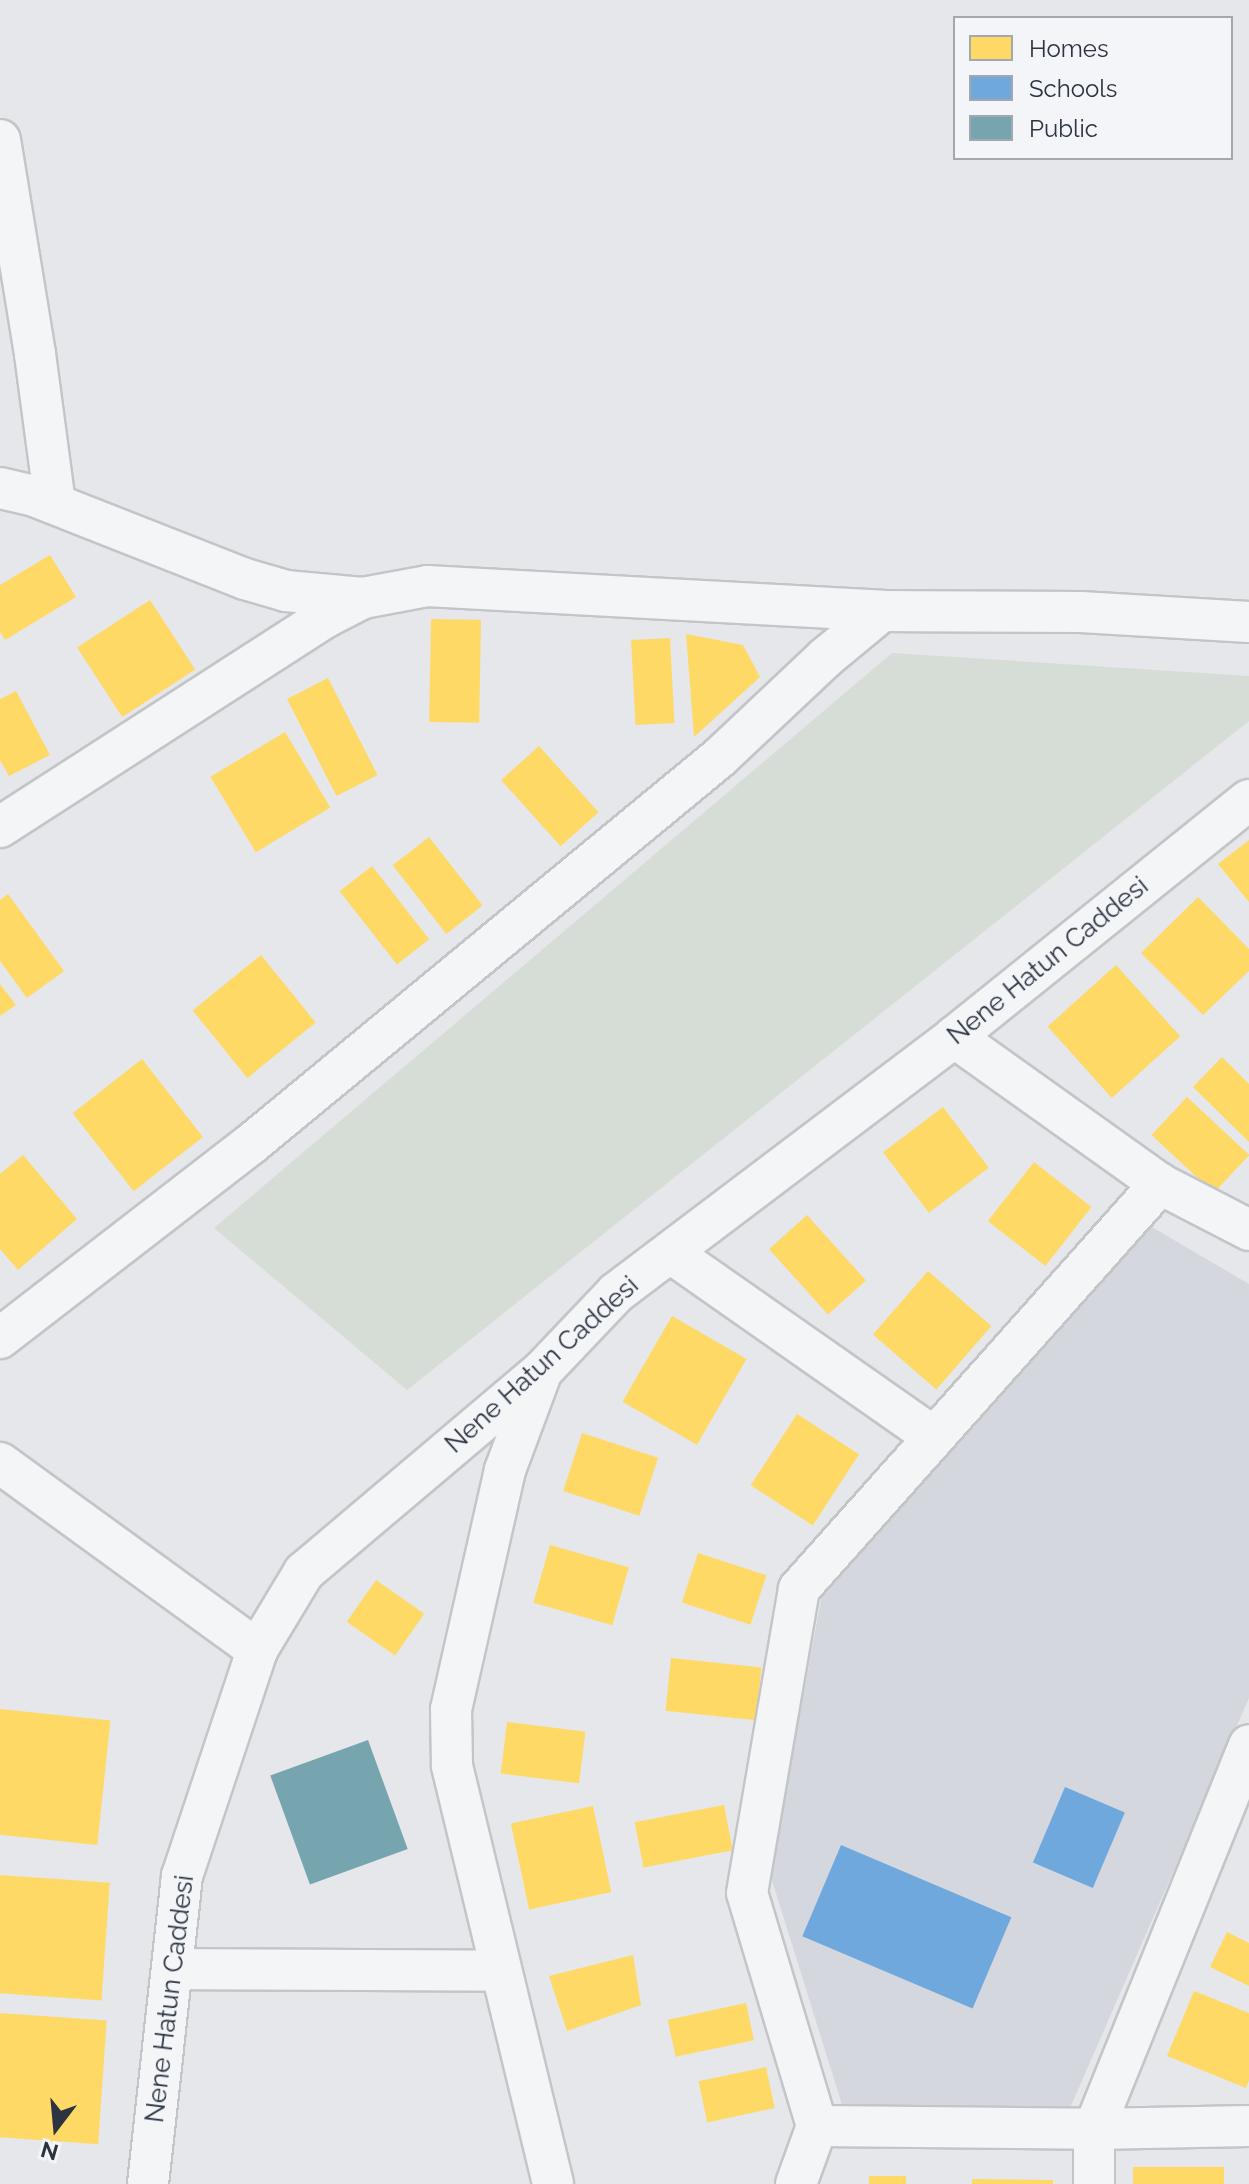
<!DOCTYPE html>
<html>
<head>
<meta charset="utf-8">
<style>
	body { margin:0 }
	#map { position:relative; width:1249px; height:2184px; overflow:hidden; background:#e5e7ea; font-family:Raleway,sans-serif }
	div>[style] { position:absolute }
	.built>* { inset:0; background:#d4d7dd }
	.green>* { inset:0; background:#d6ddd6 }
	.homes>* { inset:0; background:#ffd966; transform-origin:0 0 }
	.schools>* { inset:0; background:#6fa8dc; transform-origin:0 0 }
	.public>* { inset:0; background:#76a5af; transform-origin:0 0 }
	.roads { filter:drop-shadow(2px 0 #c3c5c8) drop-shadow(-2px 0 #c3c5c8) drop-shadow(0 2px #c3c5c8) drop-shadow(0 -2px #c3c5c8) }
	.minor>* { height:40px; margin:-20px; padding:0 20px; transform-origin:20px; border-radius:20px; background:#f4f5f6 }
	span { translate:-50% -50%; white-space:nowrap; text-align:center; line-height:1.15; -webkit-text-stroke:8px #f3f5f8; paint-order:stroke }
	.street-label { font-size:26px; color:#2c3442 }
	.legend { position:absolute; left:953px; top:16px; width:280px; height:144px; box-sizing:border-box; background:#f3f5f8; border:2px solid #a3a8af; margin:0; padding:10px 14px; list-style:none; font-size:24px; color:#2c3442 }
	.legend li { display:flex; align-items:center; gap:16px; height:40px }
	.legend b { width:40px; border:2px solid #a3a8af }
	.north { position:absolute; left:16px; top:2088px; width:80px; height:80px; -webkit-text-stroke:6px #f3f5f8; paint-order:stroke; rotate:196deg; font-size:22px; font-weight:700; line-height:32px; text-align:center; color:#2c3442 }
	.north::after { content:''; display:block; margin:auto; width:28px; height:36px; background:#2c3442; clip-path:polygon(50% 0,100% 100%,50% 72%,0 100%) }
</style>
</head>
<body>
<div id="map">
	<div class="built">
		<i style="clip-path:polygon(1150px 1226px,1249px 1284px,1249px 1698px,1070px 2108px,844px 2111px,770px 1874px,824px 1584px)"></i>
	</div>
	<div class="green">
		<i style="clip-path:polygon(892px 653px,1249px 676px,1249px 721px,407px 1390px,214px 1228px)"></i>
	</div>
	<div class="homes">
		<i style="clip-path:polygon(50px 555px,76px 597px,5px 640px,0 632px,0 585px)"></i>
		<i style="left:150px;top:600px;width:83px;height:87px;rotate:57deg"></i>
		<i style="left:431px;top:619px;width:50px;height:103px;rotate:1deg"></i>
		<i style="clip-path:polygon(686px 634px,743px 645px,760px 677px,694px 737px)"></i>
		<i style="left:670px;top:638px;width:85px;height:39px;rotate:87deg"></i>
		<i style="left:328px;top:678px;width:109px;height:46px;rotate:63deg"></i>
		<i style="clip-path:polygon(16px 691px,50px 755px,9px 776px,0 760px,0 699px)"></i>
		<i style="left:285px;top:732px;width:88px;height:87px;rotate:59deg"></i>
		<i style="left:539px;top:746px;width:89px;height:51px;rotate:48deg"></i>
		<i style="left:429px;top:837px;width:87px;height:46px;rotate:52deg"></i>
		<i style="clip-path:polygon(1249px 840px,1249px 902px,1218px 864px)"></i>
		<i style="left:372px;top:866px;width:93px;height:41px;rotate:52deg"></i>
		<i style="clip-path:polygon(8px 894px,64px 971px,27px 998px,0 961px,0 900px)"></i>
		<i style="clip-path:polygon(1198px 897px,1249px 949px,1249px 971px,1203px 1015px,1141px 953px)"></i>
		<i style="left:261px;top:955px;width:87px;height:88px;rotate:51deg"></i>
		<i style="left:1116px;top:965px;width:96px;height:92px;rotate:48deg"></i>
		<i style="clip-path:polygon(0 984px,16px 1005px,0 1016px)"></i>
		<i style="clip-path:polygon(1222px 1057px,1249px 1084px,1249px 1142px,1193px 1087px)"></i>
		<i style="left:142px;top:1059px;width:99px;height:88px;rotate:52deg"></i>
		<i style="left:1187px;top:1097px;width:85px;height:52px;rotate:43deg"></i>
		<i style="left:943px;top:1107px;width:76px;height:75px;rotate:53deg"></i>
		<i style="clip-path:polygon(23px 1155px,77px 1219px,18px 1270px,0 1249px,0 1174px)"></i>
		<i style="left:1034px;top:1162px;width:73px;height:75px;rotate:38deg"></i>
		<i style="left:807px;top:1215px;width:88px;height:51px;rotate:48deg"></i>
		<i style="left:928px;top:1271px;width:84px;height:84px;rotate:41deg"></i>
		<i style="left:672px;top:1316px;width:86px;height:99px;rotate:30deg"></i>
		<i style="left:797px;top:1414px;width:74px;height:85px;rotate:33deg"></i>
		<i style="left:582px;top:1433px;width:80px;height:61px;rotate:18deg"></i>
		<i style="left:550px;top:1545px;width:82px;height:60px;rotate:16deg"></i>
		<i style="left:698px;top:1553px;width:72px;height:52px;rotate:18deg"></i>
		<i style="left:376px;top:1580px;width:59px;height:51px;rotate:35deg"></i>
		<i style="left:671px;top:1658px;width:91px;height:53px;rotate:6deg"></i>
		<i style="left:0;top:1709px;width:111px;height:125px;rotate:6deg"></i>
		<i style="left:507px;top:1722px;width:79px;height:52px;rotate:7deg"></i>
		<i style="left:724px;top:1805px;width:46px;height:91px;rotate:79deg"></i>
		<i style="left:593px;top:1806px;width:88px;height:84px;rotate:78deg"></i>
		<i style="left:0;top:1875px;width:110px;height:118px;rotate:4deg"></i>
		<i style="clip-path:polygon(1227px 1932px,1249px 1943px,1249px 1986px,1210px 1967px)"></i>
		<i style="clip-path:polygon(633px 1955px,641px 2005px,567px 2031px,549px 1976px)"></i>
		<i style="clip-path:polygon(1194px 1991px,1249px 2013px,1249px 2080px,1246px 2088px,1167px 2056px)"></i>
		<i style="left:746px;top:2003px;width:38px;height:80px;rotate:78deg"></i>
		<i style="left:0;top:2013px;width:107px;height:124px;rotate:4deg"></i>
		<i style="left:766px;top:2067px;width:42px;height:69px;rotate:78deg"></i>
		<i style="left:1224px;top:2167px;width:17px;height:91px;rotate:90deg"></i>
		<i style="left:869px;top:2176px;width:37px;height:8px"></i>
		<i style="clip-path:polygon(972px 2179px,1053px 2180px,1053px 2184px,972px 2184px)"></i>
	</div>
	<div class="schools">
		<i style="left:1065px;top:1787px;width:65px;height:82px;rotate:23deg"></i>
		<i style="left:841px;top:1845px;width:185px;height:99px;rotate:23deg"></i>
	</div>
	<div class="public">
		<i style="left:368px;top:1740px;width:116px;height:104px;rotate:70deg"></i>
	</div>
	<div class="roads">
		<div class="minor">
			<i style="left:0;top:140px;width:217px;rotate:80.7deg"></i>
			<i style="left:35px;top:354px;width:151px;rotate:82.4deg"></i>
			<i style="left:0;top:488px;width:35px;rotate:13deg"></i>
			<i style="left:34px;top:496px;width:227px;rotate:21.5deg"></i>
			<i style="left:245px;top:579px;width:43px;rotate:16.3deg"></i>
			<i style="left:286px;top:591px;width:77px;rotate:5.2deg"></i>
			<i style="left:363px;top:598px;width:65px;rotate:-10.6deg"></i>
			<i style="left:427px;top:586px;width:456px;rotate:3.1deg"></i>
			<i style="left:882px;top:611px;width:199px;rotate:0.3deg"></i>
			<i style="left:1081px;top:612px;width:168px;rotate:3.4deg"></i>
			<i style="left:0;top:827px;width:388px;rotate:-32.8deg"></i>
			<i style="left:326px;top:617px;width:42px;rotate:-27.2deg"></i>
			<i style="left:954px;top:1037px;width:253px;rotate:35.5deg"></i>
			<i style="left:671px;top:1253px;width:321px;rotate:35deg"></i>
			<i style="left:0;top:1338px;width:317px;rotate:-37.7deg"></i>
			<i style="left:251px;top:1144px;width:607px;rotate:-39.52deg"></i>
			<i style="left:719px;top:758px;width:146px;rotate:-43.3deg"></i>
			<i style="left:825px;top:658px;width:74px;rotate:-39.5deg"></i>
			<i style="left:540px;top:1376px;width:100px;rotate:110.4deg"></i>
			<i style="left:505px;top:1470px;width:245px;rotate:102.7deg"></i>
			<i style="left:451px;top:1709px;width:57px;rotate:89deg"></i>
			<i style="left:452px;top:1766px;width:430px;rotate:76.4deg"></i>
			<i style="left:0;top:1463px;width:318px;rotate:36deg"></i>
			<i style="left:172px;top:1969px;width:329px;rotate:0.3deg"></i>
			<i style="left:817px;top:2126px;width:277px;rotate:0.6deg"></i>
			<i style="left:1094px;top:2129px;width:414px;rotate:-68deg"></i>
			<i style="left:148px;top:2184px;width:310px;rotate:-83.7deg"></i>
			<i style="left:182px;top:1876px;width:238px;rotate:-71.6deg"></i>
			<i style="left:257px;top:1650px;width:91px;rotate:-58.9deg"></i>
			<i style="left:304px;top:1572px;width:310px;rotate:-40.2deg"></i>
			<i style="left:541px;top:1372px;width:109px;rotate:-46.5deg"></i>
			<i style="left:616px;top:1293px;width:424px;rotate:-37.1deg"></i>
			<i style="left:954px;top:1037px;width:378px;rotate:-38.8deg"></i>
			<i style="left:796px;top:2184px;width:62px;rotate:-70.1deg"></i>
			<i style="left:817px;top:2126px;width:243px;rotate:-106.7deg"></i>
			<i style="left:747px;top:1893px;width:308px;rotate:-80.3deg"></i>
			<i style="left:799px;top:1589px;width:543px;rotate:-48.29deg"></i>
			<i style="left:1160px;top:1184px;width:100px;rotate:27.3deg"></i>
			<i style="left:1094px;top:2184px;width:55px;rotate:-90deg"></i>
			<i style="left:1094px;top:2129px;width:155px;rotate:-1.1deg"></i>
		</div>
	</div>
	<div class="street-label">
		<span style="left:1048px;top:961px;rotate:-39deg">Nene Hatun Caddesi</span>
		<span style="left:542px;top:1365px;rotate:-42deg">Nene Hatun Caddesi</span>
		<span style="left:170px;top:1999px;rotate:-83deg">Nene Hatun Caddesi</span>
	</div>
	<ul class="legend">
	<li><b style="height:22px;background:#ffd966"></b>Homes</li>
	<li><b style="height:22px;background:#6fa8dc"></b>Schools</li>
	<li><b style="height:22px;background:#76a5af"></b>Public</li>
	</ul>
	<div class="north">N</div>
</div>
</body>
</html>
